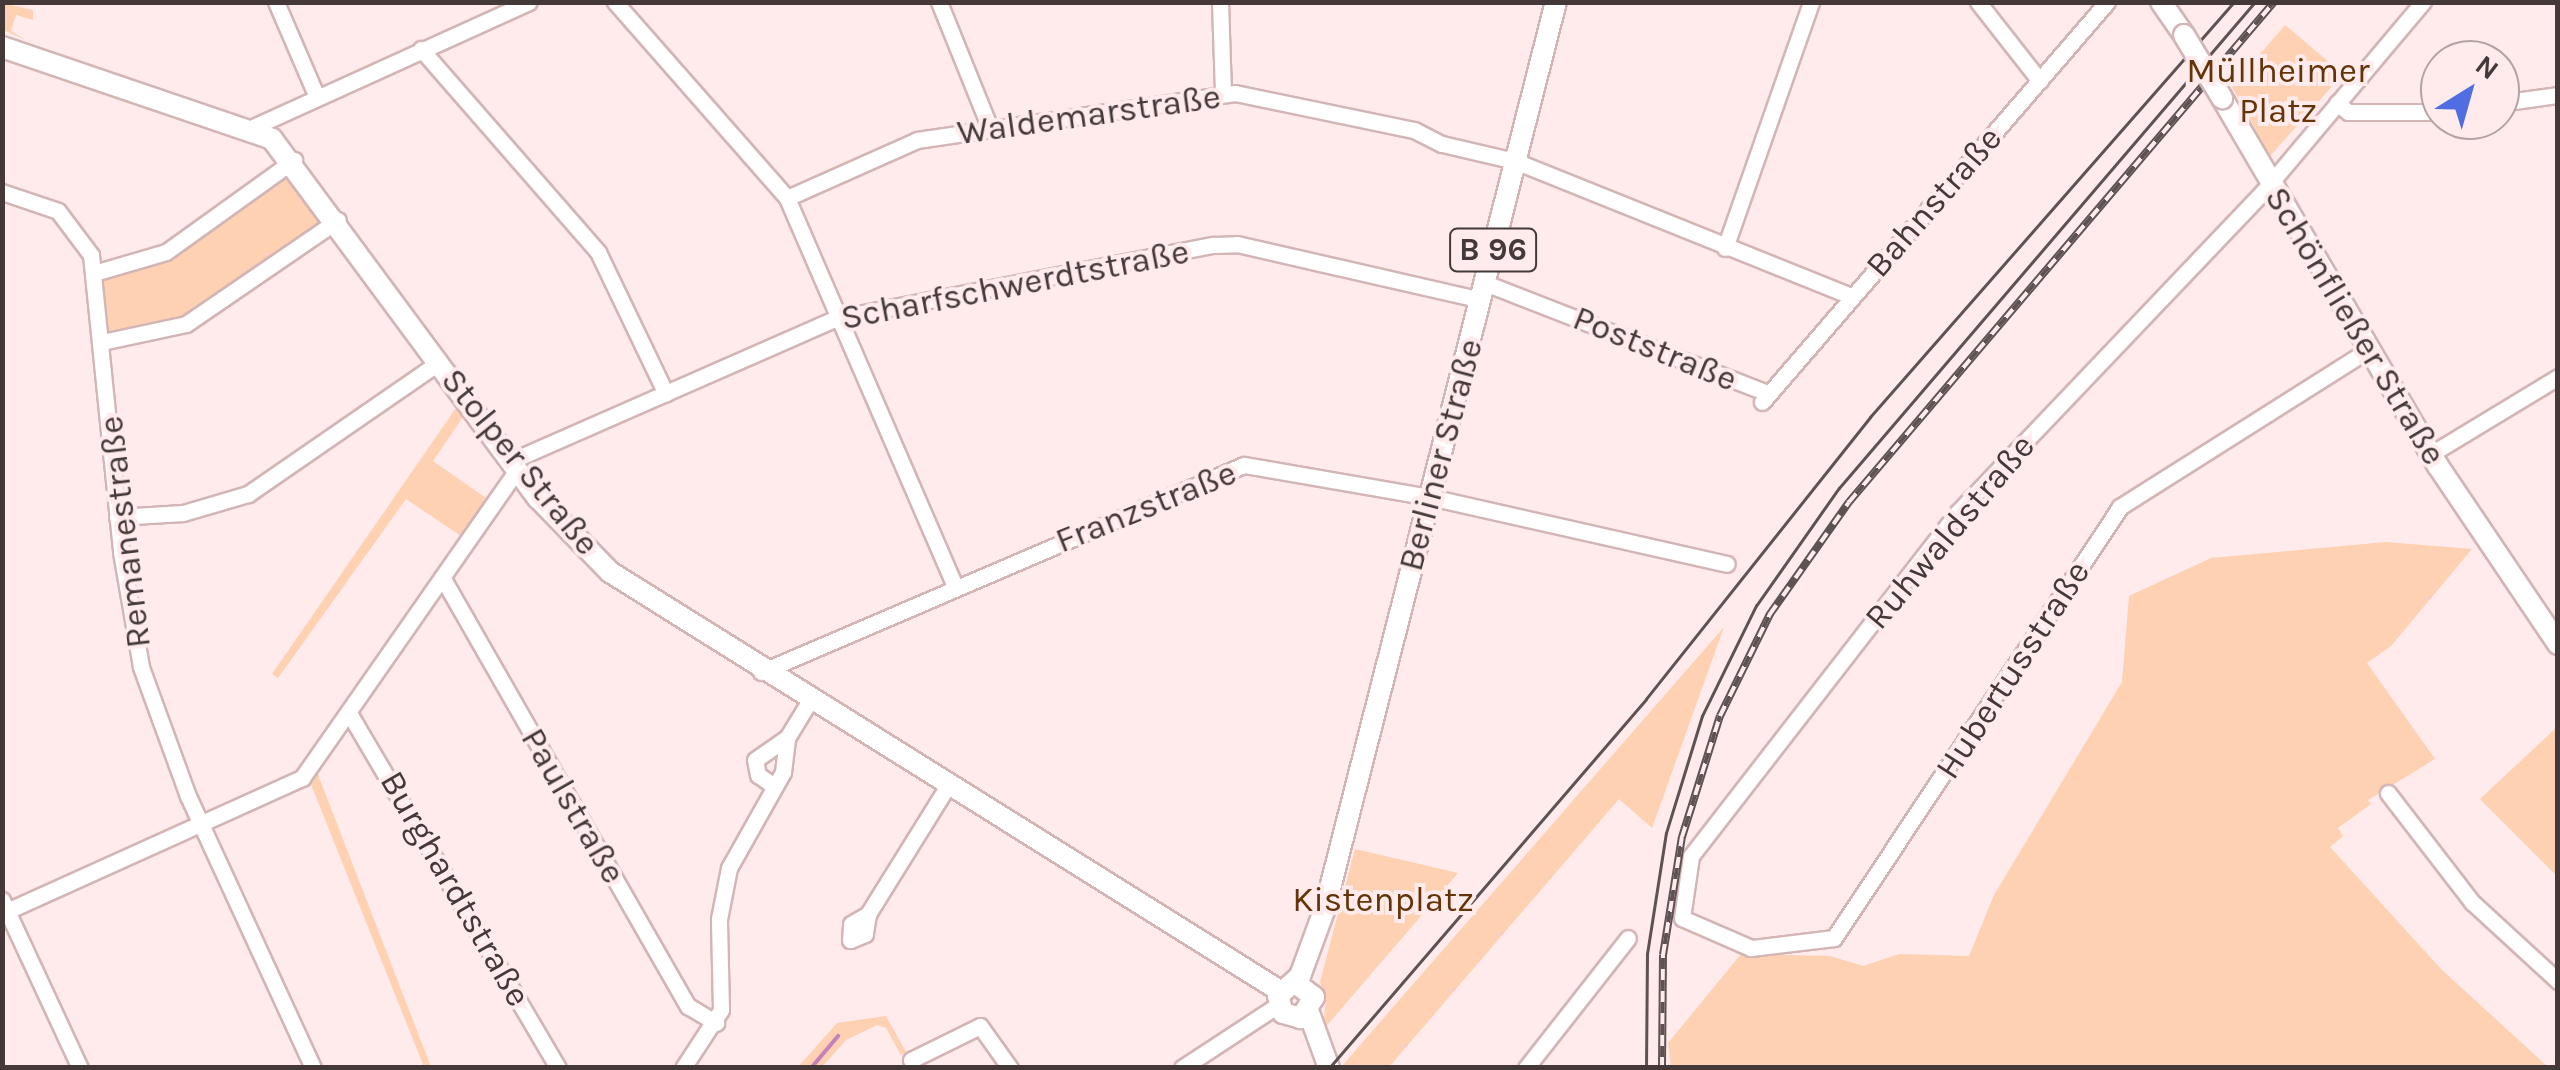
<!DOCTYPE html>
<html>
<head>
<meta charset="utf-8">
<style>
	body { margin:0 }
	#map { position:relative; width:2560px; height:1070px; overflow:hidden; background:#ffebec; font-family:Karla,sans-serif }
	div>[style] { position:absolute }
	.green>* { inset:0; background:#fdd1b2 }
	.stream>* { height:4px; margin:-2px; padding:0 2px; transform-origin:2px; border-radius:2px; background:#c681bb }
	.roads { filter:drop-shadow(2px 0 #d3b5b6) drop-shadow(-2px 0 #d3b5b6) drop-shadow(0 2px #d3b5b6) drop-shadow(0 -2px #d3b5b6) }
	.minor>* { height:15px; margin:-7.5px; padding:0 7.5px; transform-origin:7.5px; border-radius:7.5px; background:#fff }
	.major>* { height:20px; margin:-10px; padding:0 10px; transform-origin:10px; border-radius:10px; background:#fff }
	.tram>* { height:2.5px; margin:-1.25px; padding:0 1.25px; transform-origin:1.25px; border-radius:1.25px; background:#5f5252 }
	.rail>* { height:8px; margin-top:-4px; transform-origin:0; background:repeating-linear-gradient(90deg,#ffebec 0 11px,#5f5252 0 22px); box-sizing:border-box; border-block:2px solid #5f5252 }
	.bridges { filter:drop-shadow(2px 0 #d3b5b6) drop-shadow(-2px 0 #d3b5b6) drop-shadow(0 2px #d3b5b6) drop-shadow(0 -2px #d3b5b6) }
	.major-bridge>* { height:20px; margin:-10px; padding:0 10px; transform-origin:10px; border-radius:10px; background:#fff }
	span { translate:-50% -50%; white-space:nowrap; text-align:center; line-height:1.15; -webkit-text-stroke:8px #ffebec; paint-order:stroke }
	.shield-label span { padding:2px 8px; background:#ffebec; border:2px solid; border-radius:8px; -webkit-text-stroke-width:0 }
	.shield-label { font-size:32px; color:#443838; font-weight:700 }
	.park-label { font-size:35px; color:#643408 }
	.street-label { font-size:35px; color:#443838 }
	.frame { position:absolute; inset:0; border:5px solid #443838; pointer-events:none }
	.north { position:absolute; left:2420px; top:40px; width:100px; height:100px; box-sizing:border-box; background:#ffebec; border:2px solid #b4a3a4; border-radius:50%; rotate:37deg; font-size:28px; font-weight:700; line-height:40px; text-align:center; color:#443838 }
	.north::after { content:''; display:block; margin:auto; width:35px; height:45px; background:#506ee2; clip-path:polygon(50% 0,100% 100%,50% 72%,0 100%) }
</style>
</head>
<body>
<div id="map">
	<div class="green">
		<i style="clip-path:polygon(2px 3px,33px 10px,33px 20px,16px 15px,11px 31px,26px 40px,3px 30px)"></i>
		<i style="clip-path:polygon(2285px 25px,2343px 74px,2270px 156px,2232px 87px)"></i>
		<i style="clip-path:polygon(287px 170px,327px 224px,185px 320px,108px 336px,103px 278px,172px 256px)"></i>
		<i style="clip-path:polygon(456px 408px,463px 417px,433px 461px,486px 498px,461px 536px,406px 499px,278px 678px,272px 674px)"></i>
		<i style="clip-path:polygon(2386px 542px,2472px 549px,2391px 646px,2367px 663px,2435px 759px,2368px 800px,2371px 804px,2338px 828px,2343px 836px,2330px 847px,2441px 969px,2548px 1067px,1671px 1068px,1668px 1043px,1741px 954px,1830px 956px,1863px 966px,1899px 954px,1969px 956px,1994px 895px,2122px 682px,2129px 596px,2211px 558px)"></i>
		<i style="clip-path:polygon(1724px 627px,1652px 828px,1619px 799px,1389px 1067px,1341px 1067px)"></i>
		<i style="clip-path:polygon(2557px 727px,2557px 876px,2480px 799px)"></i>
		<i style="clip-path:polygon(317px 772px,431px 1067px,424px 1067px,310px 782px)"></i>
		<i style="clip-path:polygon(1355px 849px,1458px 873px,1323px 1030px,1326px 998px,1320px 982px)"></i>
		<i style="clip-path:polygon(886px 1016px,906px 1052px,901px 1055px,886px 1028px,877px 1025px,846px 1040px,822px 1067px,798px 1067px,837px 1023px)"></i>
	</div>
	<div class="stream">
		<i style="left:811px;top:1068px;width:42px;rotate:-49.8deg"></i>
	</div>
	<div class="roads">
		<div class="minor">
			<i style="left:276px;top:2px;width:101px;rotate:66.7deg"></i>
			<i style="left:615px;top:2px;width:261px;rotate:48.7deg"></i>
			<i style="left:787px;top:198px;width:423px;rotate:66.6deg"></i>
			<i style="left:939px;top:2px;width:136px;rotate:68deg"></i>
			<i style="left:1220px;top:2px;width:92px;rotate:88.1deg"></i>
			<i style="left:1978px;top:2px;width:100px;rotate:51.9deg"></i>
			<i style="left:421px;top:49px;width:269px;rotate:48.9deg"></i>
			<i style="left:598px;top:252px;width:157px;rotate:64.4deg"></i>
			<i style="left:2337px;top:103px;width:14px;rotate:39deg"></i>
			<i style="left:2348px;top:112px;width:92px"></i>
			<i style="left:2500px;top:103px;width:59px;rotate:-7.9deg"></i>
			<i style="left:251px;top:128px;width:305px;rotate:-24.4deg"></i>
			<i style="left:2px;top:192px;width:59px;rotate:18.7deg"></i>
			<i style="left:58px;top:211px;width:55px;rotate:53.1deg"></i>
			<i style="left:91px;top:255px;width:299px;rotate:84.2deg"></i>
			<i style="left:121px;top:552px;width:117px;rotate:80.1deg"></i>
			<i style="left:141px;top:667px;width:137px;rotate:70deg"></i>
			<i style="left:188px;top:796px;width:299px;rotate:65.3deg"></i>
			<i style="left:787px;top:198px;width:142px;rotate:-24deg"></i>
			<i style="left:917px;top:140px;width:321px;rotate:-8.4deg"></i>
			<i style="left:1235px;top:93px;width:183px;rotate:11.7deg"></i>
			<i style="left:1414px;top:130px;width:31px;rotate:27deg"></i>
			<i style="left:1442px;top:144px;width:75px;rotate:13.1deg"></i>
			<i style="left:1515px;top:161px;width:362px;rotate:21.9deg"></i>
			<i style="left:1725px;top:248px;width:261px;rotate:-70.7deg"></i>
			<i style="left:94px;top:273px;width:75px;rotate:-16.3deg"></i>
			<i style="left:166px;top:252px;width:158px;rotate:-35.7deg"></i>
			<i style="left:1485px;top:283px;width:305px;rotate:21.3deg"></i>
			<i style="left:102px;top:342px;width:86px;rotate:-12.1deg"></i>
			<i style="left:186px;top:324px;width:184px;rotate:-34.4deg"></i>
			<i style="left:2368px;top:350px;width:294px;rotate:147.7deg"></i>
			<i style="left:2120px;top:507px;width:517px;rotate:123.57deg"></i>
			<i style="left:1834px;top:938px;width:84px;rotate:173.1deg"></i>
			<i style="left:1751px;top:948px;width:75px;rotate:-156.5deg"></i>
			<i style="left:1682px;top:918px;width:63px;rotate:-81.7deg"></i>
			<i style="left:1691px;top:856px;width:435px;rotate:-52.2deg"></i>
			<i style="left:1958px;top:512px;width:441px;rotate:-46.4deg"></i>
			<i style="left:2262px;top:193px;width:250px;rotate:-49.9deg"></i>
			<i style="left:1762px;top:402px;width:528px;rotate:-49.22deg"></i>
			<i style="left:2431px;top:454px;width:149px;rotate:-31.2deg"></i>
			<i style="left:511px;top:461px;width:356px;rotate:-23.7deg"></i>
			<i style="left:837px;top:318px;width:384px;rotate:-11deg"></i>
			<i style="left:1214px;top:245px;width:23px;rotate:-2deg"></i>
			<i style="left:1237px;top:244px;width:250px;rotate:12.9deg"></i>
			<i style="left:117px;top:517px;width:66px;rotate:-3.5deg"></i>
			<i style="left:183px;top:513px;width:68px;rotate:-16.3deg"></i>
			<i style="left:248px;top:494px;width:232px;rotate:-34.6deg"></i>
			<i style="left:442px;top:577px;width:495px;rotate:60.2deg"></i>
			<i style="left:688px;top:1006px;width:33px;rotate:31deg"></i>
			<i style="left:761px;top:672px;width:525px;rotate:-23.2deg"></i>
			<i style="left:1244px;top:465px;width:189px;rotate:9.8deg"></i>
			<i style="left:1430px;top:497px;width:304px;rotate:12.7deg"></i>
			<i style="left:349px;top:713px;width:412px;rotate:59.5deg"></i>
			<i style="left:774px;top:786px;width:19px;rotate:-145deg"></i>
			<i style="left:758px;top:775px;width:15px;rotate:-101deg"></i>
			<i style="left:755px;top:760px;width:39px;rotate:-35deg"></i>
			<i style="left:2388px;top:793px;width:138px;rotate:52.4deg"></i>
			<i style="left:2472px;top:902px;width:117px;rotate:42.6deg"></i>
			<i style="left:2px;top:900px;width:185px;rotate:65.1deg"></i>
			<i style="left:7px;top:911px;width:324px;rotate:-24.3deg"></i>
			<i style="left:302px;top:778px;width:376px;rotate:-55.1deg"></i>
			<i style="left:868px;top:914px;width:20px;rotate:99deg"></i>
			<i style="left:865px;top:934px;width:16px;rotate:158deg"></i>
			<i style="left:850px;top:940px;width:16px;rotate:-86deg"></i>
			<i style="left:851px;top:924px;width:20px;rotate:-30deg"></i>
			<i style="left:868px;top:914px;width:150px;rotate:-58.1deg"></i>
			<i style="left:911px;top:1060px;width:77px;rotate:-26.2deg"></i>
			<i style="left:980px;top:1026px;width:52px;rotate:54.5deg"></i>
			<i style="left:683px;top:1068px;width:69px;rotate:-56.8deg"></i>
			<i style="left:721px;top:1010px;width:91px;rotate:-91.3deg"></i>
			<i style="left:719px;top:919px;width:52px;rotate:-78.9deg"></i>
			<i style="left:729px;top:868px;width:110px;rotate:-60.6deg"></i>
			<i style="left:783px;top:772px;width:34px;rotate:-83deg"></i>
			<i style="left:787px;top:738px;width:42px;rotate:-58.6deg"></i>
			<i style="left:1182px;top:1068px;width:115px;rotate:-33.3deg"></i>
			<i style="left:1526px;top:1068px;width:165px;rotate:-51.9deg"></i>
		</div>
		<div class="major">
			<i style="left:2161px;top:2px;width:40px;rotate:55.1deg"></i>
			<i style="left:2px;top:47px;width:285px;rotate:18.8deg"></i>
			<i style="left:272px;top:139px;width:447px;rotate:53.5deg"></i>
			<i style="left:538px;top:498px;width:103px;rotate:45.8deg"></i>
			<i style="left:610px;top:572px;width:790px;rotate:32.02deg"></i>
			<i style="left:2222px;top:98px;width:427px;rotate:59.6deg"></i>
			<i style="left:2438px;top:466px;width:215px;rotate:56deg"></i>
			<i style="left:1294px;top:982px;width:25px;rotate:37deg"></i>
			<i style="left:1314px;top:997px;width:25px;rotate:122deg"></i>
			<i style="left:1301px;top:1018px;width:19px;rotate:-164deg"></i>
			<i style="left:1283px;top:1013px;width:18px;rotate:-106deg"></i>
			<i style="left:1278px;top:996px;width:30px;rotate:-42deg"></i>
			<i style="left:1300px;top:976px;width:72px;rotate:-69.8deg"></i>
			<i style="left:1325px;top:908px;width:935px;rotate:-75.7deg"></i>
			<i style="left:1309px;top:1013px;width:59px;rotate:70deg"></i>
		</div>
	</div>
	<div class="tram">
		<i style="left:1329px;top:1068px;width:486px;rotate:-49.3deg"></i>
		<i style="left:1646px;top:699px;width:360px;rotate:-51.5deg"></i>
		<i style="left:1870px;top:417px;width:552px;rotate:-48.75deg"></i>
		<i style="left:1646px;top:1068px;width:114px;rotate:-89.5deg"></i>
		<i style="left:1647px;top:954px;width:122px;rotate:-81.1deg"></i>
		<i style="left:1666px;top:833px;width:122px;rotate:-72.9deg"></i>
		<i style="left:1702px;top:716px;width:123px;rotate:-63.9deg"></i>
		<i style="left:1756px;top:606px;width:144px;rotate:-54.9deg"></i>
		<i style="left:1839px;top:488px;width:640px;rotate:-49.44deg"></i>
	</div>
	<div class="rail">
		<i style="left:1662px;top:1068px;width:113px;rotate:-89.5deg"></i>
		<i style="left:1663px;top:955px;width:120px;rotate:-80.9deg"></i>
		<i style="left:1682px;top:837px;width:127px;rotate:-72.6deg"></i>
		<i style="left:1720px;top:716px;width:114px;rotate:-63.9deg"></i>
		<i style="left:1770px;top:614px;width:137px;rotate:-54.8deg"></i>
		<i style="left:1849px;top:502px;width:656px;rotate:-49.64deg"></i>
	</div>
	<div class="bridges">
		<div class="major-bridge">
			<i style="left:2184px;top:35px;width:74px;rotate:58.9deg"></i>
		</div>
	</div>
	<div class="shield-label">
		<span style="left:1493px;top:250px">B 96</span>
	</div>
	<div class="park-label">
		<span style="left:2278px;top:91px">Müllheimer<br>Platz</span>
		<span style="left:1383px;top:900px">Kistenplatz</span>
	</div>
	<div class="street-label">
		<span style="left:1089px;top:115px;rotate:-8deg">Waldemarstraße</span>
		<span style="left:1934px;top:202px;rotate:-49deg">Bahnstraße</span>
		<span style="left:1015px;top:285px;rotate:-11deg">Scharfschwerdtstraße</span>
		<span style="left:2355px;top:326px;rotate:59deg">Schönfließer Straße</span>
		<span style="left:1655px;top:349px;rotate:22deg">Poststraße</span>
		<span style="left:1441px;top:455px;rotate:-75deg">Berliner Straße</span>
		<span style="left:520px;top:462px;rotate:51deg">Stolper Straße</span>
		<span style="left:1146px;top:507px;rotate:-22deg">Franzstraße</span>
		<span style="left:125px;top:532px;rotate:-97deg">Remanestraße</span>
		<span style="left:1950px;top:532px;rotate:-50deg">Ruhwaldstraße</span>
		<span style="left:2013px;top:670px;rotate:-57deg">Hubertusstraße</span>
		<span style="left:573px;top:806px;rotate:60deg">Paulstraße</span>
		<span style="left:455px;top:889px;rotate:60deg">Burghardtstraße</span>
	</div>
	<div class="frame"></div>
	<div class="north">N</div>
</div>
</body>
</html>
